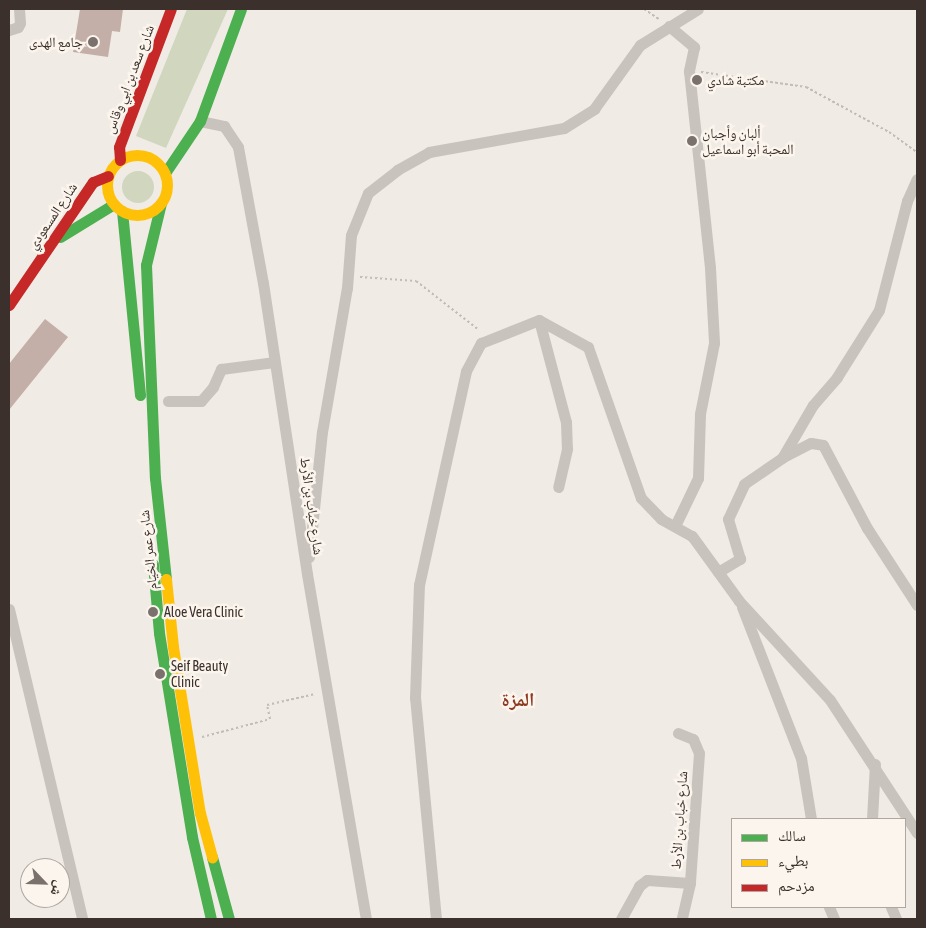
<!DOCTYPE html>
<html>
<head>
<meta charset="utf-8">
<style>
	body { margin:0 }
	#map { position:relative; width:926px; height:928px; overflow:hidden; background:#f0ebe5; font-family:"Asap Condensed","Noto Naskh Arabic",sans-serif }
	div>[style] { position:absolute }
	.green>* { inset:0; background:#d1d6bf }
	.round { border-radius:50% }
	.building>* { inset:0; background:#c3afa7 }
	.path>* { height:2px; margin-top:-1px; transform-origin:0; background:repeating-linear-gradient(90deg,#c2bbb6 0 2.5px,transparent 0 5px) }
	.street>* { height:11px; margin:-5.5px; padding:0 5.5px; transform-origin:5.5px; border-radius:5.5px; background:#c9c3be }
	.fast>* { height:11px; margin:-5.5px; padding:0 5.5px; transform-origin:5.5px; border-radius:5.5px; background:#4caf50 }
	.slow>* { height:11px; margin:-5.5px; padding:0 5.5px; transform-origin:5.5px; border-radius:5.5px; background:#ffc107 }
	.slow>.ring { margin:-5.5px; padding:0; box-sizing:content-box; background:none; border:11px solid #ffc107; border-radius:50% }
	.jam>* { height:11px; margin:-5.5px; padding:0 5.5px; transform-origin:5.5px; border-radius:5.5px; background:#c62828 }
	.dots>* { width:14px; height:14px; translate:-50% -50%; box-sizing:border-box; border:2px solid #fbf5ee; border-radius:50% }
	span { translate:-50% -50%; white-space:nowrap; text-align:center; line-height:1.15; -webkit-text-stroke:5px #fbf5ee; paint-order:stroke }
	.poi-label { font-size:14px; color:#3b302b }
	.right { translate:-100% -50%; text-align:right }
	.left { translate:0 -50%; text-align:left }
	.street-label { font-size:14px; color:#3b302b }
	.district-label { font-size:19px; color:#8c3b22; font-weight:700 }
	.frame { position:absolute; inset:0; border:10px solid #3b302b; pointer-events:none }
	.legend { position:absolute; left:731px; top:818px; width:175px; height:90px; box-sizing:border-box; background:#fbf5ee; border:1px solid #aea6a0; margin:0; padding:6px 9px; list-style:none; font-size:15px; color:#3b302b }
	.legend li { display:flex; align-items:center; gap:10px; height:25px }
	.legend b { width:25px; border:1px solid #aea6a0 }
	.north { position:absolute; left:20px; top:858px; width:50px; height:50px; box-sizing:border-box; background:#fbf5ee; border:1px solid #aea6a0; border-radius:50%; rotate:114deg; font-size:14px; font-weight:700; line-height:20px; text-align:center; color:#3b302b }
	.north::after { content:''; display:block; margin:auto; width:18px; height:22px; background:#7a716c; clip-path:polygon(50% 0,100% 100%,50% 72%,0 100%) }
</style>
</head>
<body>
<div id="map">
	<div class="green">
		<i style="clip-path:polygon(187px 9px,228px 9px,166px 148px,136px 136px)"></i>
		<i class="round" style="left:122px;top:171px;width:32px;height:32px"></i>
	</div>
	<div class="building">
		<i style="clip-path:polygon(80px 9px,123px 9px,120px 32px,112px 31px,108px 57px,73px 52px)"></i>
		<i style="clip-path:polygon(45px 319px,68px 337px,9px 410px,9px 364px)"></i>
	</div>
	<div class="path">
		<i style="left:644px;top:9px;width:18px;rotate:34deg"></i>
		<i style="left:701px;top:72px;width:106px;rotate:8.1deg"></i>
		<i style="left:806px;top:87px;width:94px;rotate:28.5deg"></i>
		<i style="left:889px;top:132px;width:34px;rotate:36deg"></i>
		<i style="left:360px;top:277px;width:56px;rotate:4.1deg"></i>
		<i style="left:416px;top:281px;width:80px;rotate:37.9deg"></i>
		<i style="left:202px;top:737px;width:70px;rotate:-14.8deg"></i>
		<i style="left:270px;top:719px;width:14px;rotate:-102deg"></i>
		<i style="left:267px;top:705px;width:49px;rotate:-12.9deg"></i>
	</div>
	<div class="street">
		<i style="left:669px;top:26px;width:33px;rotate:40deg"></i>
		<i style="left:694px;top:47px;width:25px;rotate:102deg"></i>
		<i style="left:689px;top:71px;width:198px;rotate:83.9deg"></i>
		<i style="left:710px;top:268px;width:75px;rotate:86.9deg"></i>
		<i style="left:714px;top:343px;width:72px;rotate:101.2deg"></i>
		<i style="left:700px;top:414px;width:64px;rotate:91.8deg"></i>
		<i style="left:698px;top:478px;width:51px;rotate:115.6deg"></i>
		<i style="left:9px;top:30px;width:9px;rotate:-18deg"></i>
		<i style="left:18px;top:27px;width:4px;rotate:-63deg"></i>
		<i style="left:20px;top:23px;width:14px;rotate:-94deg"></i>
		<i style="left:200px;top:121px;width:25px;rotate:12deg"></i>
		<i style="left:224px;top:126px;width:25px;rotate:56deg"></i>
		<i style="left:238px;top:147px;width:138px;rotate:79.6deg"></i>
		<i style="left:263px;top:283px;width:294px;rotate:81.4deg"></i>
		<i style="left:307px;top:574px;width:350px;rotate:80.3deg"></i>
		<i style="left:539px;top:320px;width:106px;rotate:75.2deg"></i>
		<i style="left:566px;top:422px;width:27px;rotate:88deg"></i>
		<i style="left:567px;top:449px;width:39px;rotate:103deg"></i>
		<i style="left:168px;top:401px;width:33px"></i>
		<i style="left:201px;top:401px;width:18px;rotate:-49deg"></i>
		<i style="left:213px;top:387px;width:20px;rotate:-66deg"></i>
		<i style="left:221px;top:369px;width:54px;rotate:-7.4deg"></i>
		<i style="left:783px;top:457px;width:31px;rotate:-27deg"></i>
		<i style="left:811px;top:443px;width:12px;rotate:9deg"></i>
		<i style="left:823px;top:445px;width:94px;rotate:62.1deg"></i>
		<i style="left:867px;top:528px;width:92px;rotate:57deg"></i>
		<i style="left:309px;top:557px;width:126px;rotate:-84.1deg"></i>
		<i style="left:322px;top:432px;width:146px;rotate:-80.2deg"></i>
		<i style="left:347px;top:288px;width:53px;rotate:-85.7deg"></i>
		<i style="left:351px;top:235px;width:45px;rotate:-68deg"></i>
		<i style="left:368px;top:193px;width:37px;rotate:-38deg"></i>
		<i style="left:397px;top:170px;width:37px;rotate:-29deg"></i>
		<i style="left:429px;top:152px;width:137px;rotate:-10.1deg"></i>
		<i style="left:564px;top:128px;width:36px;rotate:-32deg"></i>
		<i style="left:594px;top:109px;width:79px;rotate:-54.3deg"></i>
		<i style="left:640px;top:45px;width:68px;rotate:-31.8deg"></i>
		<i style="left:718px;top:572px;width:26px;rotate:-31deg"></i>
		<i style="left:740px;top:559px;width:42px;rotate:-106.7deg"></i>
		<i style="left:728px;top:519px;width:38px;rotate:-65deg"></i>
		<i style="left:744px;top:484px;width:46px;rotate:-34.4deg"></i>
		<i style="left:782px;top:458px;width:61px;rotate:-59.7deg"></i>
		<i style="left:813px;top:405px;width:37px;rotate:-49deg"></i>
		<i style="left:837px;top:377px;width:79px;rotate:-57.9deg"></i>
		<i style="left:879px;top:310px;width:113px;rotate:-75.6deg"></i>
		<i style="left:907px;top:201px;width:24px;rotate:-66deg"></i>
		<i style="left:742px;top:607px;width:162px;rotate:68.7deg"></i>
		<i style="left:801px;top:758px;width:62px;rotate:80.7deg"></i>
		<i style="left:9px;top:609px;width:318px;rotate:76.7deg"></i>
		<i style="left:678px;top:733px;width:16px;rotate:22deg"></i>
		<i style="left:693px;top:739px;width:15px;rotate:67deg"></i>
		<i style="left:699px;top:753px;width:130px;rotate:94deg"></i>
		<i style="left:690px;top:883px;width:37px;rotate:103deg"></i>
		<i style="left:872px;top:819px;width:55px;rotate:-86.9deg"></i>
		<i style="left:829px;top:907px;width:13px;rotate:67deg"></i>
		<i style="left:891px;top:907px;width:13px;rotate:67deg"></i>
		<i style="left:436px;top:919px;width:222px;rotate:-95.4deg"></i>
		<i style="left:415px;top:698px;width:113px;rotate:-88deg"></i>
		<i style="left:419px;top:585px;width:219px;rotate:-77.6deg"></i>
		<i style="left:466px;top:371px;width:32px;rotate:-62deg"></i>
		<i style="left:481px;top:343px;width:62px;rotate:-21.6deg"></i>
		<i style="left:539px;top:320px;width:56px;rotate:28.9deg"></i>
		<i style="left:588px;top:347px;width:160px;rotate:70.7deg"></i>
		<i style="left:641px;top:498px;width:29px;rotate:46deg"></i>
		<i style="left:661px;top:519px;width:35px;rotate:29deg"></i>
		<i style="left:692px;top:536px;width:80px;rotate:54.1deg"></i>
		<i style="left:739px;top:601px;width:134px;rotate:47.4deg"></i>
		<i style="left:830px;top:700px;width:159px;rotate:56.8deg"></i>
		<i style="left:621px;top:919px;width:38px;rotate:-61deg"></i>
		<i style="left:639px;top:886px;width:10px;rotate:-37deg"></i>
		<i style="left:647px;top:880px;width:43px;rotate:4deg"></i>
	</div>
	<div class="fast">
		<i style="left:165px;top:173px;width:63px;rotate:-56.1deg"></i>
		<i style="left:200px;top:121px;width:119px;rotate:-69.9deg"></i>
		<i style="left:161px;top:203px;width:64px;rotate:103.6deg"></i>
		<i style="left:146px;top:265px;width:213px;rotate:87.6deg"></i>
		<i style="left:155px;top:478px;width:102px;rotate:83.8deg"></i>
		<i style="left:122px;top:211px;width:185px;rotate:84.4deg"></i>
		<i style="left:60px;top:237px;width:63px;rotate:-31.4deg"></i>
		<i style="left:153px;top:564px;width:69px;rotate:85deg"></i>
		<i style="left:159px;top:633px;width:207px;rotate:80.8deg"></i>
		<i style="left:192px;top:837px;width:84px;rotate:77deg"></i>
		<i style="left:212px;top:857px;width:64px;rotate:74.7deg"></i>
	</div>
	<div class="slow">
		<i class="ring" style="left:107px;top:155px;width:49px;height:49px"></i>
		<i style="left:166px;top:579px;width:68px;rotate:84.1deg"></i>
		<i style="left:173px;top:647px;width:168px;rotate:80.8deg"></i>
		<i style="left:200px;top:813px;width:46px;rotate:74.7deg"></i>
	</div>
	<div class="jam">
		<i style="left:120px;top:160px;width:13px;rotate:-94deg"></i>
		<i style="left:119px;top:147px;width:147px;rotate:-69.4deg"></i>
		<i style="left:9px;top:305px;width:149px;rotate:-55.7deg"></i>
		<i style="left:93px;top:182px;width:16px;rotate:-22deg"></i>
	</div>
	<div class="dots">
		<i style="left:93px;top:42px;background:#7a716c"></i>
		<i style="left:697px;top:80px;background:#7a716c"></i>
		<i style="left:692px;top:141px;background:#7a716c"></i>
		<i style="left:153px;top:612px;background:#7a716c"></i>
		<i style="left:160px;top:674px;background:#7a716c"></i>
	</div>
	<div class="poi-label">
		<span class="right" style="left:83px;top:42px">جامع الهدى</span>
		<span class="left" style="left:707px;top:80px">مكتبة شادي</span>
		<span class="left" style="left:702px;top:141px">ألبان وأجبان<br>المحبة أبو اسماعيل</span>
		<span class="left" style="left:164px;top:612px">Aloe Vera Clinic</span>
		<span class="left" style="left:171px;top:674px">Seif Beauty<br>Clinic</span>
	</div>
	<div class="street-label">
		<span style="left:129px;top:79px;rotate:-69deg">شارع سعد بن ابي وقاس</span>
		<span style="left:52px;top:216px;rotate:-56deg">شارع المسعودي</span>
		<span style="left:312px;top:506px;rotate:82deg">شارع خباب بن الأرط</span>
		<span style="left:148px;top:550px;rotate:-96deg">شارع عمر الخيام</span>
		<span style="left:679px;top:820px;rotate:-86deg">شارع خباب بن الأرط</span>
	</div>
	<div class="district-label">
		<span style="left:518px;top:700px">المزة</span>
	</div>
	<div class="frame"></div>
	<ul class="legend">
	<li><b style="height:6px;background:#4caf50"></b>سالك</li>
	<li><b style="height:6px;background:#ffc107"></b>بطيء</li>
	<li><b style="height:6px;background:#c62828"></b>مزدحم</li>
	</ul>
	<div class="north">ش</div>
</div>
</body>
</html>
